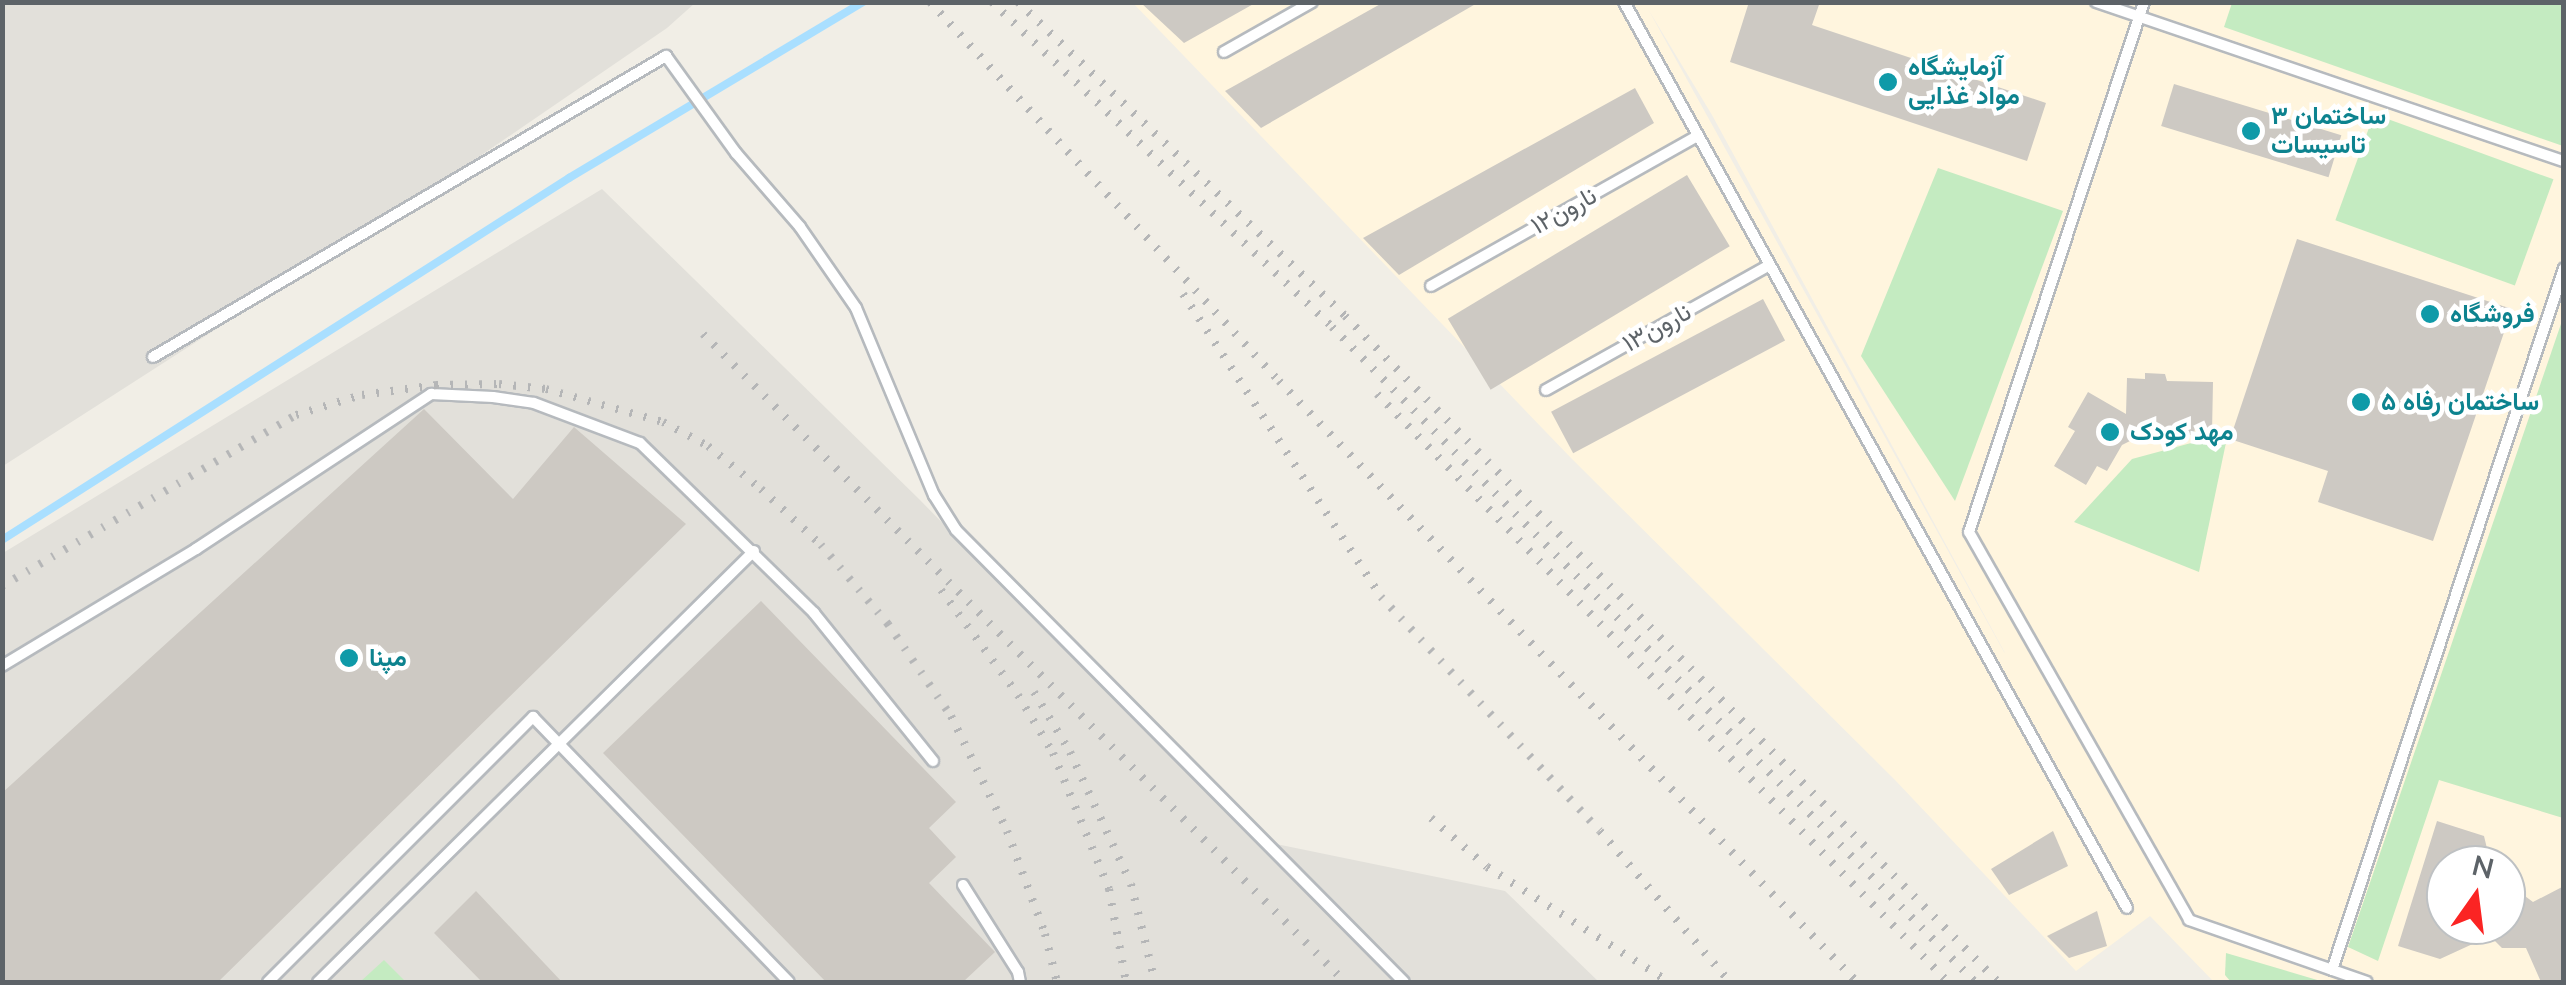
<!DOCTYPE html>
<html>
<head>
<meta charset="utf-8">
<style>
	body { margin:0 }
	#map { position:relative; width:2566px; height:985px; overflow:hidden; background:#f1eee6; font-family:"Nunito Sans",Vazirmatn,sans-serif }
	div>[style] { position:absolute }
	.commercial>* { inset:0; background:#fff5de }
	.industrial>* { inset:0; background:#e2e0da }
	.green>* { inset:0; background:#c4ebc1; transform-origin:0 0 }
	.stream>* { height:8px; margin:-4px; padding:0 4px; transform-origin:4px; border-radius:4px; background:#a9dfff }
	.building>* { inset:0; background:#cdc9c3; transform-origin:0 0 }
	.roads { filter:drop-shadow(2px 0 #b6babe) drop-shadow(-2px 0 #b6babe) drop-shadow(0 2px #b6babe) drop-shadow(0 -2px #b6babe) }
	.service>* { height:10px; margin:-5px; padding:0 5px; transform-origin:5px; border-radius:5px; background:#fff }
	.rail>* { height:8px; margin-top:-4px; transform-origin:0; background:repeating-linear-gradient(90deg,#b5b6b7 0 2.5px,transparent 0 14.5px) }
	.dots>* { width:28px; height:28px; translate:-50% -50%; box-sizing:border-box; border:5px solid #fff; border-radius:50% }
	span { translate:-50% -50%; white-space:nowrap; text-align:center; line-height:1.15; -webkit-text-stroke:9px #fff; paint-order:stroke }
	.culture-label { font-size:25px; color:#0d838f; font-weight:700 }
	.left { translate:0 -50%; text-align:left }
	.street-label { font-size:25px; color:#5d6368 }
	.frame { position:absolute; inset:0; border:5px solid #5d6368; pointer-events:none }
	.north { position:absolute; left:2426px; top:845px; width:100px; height:100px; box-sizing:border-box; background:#fff; border:2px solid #bec1c3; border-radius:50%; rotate:14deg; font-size:28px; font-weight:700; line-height:40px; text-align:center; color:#5d6368 }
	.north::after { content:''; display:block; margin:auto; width:35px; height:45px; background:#fb2423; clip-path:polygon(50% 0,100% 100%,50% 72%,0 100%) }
</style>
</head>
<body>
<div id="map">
	<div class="commercial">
		<i style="clip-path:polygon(evenodd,1133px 3px,2563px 3px,2563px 982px,2214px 982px,2150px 916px,2076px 971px,1895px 780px,1572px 459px,1133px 3px,1648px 9px,1712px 115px,2005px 653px,2004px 652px,1648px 9px,1133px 3px,2446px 865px,2506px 865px,2506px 925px,2446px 925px,2446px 865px)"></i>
	</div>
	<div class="industrial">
		<i style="clip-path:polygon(3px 3px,695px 3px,667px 28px,394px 215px,3px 466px)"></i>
		<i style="clip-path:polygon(602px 189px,919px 499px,1252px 839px,1505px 891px,1599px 982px,3px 982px,3px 553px)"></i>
	</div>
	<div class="green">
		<i style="clip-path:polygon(2232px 3px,2563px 3px,2563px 146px,2224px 27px)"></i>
		<i style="left:2374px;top:114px;width:191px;height:113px;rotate:20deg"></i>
		<i style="clip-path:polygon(1938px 168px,2063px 211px,1955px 501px,1861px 356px)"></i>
		<i style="clip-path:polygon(2563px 318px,2563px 818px,2439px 780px,2378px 961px,2348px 947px)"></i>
		<i style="clip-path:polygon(2228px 433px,2199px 572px,2074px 522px,2132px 459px)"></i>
		<i style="clip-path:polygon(2226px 953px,2324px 982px,2231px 982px,2225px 975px)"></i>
		<i style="clip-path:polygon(384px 960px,406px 982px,360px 982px)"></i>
	</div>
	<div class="stream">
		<i style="left:2px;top:540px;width:673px;rotate:-32.56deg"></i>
		<i style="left:569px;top:178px;width:343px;rotate:-30.9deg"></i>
	</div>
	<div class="building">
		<i style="clip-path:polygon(1140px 2px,1257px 2px,1184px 43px)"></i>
		<i style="clip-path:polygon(1384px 2px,1479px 2px,1261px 128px,1225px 91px)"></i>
		<i style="clip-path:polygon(1749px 2px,1820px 2px,1812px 25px,2046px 103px,2027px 161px,1730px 62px)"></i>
		<i style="left:2174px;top:84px;width:175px;height:44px;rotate:17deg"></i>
		<i style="clip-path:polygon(1635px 88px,1654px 123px,1399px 275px,1363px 238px)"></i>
		<i style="left:1687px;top:175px;width:83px;height:279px;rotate:59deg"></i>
		<i style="clip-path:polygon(2297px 239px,2512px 309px,2433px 541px,2318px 502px,2328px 471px,2230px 439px)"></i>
		<i style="left:1763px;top:299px;width:47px;height:240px;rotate:62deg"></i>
		<i style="clip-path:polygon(2145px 373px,2165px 374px,2167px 381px,2213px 382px,2212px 433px,2195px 427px,2194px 435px,2144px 434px,2122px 445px,2107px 471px,2097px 466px,2086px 485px,2054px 466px,2075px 431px,2068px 427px,2088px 392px,2126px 414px,2127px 378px,2145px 379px)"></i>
		<i style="clip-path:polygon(424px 409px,513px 499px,574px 427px,686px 524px,218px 982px,2px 982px,2px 793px)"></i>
		<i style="clip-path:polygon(761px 601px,956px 802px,929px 828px,956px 857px,929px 883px,995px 952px,963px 982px,826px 982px,603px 753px)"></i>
		<i style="clip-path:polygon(2437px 821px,2484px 836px,2491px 865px,2446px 865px,2446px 925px,2506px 925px,2506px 882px,2533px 902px,2564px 886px,2564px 982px,2541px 982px,2526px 948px,2502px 948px,2490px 936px,2440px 959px,2398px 946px)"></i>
		<i style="clip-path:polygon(2053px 831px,2068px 866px,2009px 895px,1991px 869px)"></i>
		<i style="clip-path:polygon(476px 891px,562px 982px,482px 982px,434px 933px)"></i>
		<i style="clip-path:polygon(2097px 911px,2107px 946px,2069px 958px,2047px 936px)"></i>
	</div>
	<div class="roads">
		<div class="service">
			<i style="left:1624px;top:2px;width:1036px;rotate:60.96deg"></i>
			<i style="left:2096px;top:2px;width:494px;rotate:18.8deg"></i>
			<i style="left:2144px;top:2px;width:558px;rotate:108.27deg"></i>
			<i style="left:1969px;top:532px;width:446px;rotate:60.4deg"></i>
			<i style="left:2189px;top:920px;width:188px;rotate:19.2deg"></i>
			<i style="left:1224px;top:52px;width:101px;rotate:-29.6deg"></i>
			<i style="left:1431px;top:286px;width:305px;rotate:-29.4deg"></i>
			<i style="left:153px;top:357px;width:595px;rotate:-30.4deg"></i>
			<i style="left:666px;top:56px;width:120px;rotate:54.2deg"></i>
			<i style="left:736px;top:153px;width:98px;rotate:49.1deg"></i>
			<i style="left:800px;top:227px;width:98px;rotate:55.3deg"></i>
			<i style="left:856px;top:308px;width:203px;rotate:67.4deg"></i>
			<i style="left:934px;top:495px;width:41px;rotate:57.8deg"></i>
			<i style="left:956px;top:530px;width:636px;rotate:45.25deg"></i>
			<i style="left:1546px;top:390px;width:254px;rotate:-29.2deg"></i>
			<i style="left:2px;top:666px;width:227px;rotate:-31.1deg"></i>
			<i style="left:196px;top:549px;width:282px;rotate:-33.4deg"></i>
			<i style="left:431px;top:394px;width:62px;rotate:2.8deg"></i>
			<i style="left:493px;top:397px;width:41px;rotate:8.3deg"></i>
			<i style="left:534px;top:403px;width:113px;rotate:20.7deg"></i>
			<i style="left:640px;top:443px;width:243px;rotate:44.3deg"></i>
			<i style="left:814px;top:613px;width:190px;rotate:51.2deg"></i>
			<i style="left:963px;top:885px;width:103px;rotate:57.7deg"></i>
			<i style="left:1018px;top:972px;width:10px;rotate:79deg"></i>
			<i style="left:2332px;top:970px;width:739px;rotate:-71.71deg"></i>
			<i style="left:268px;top:982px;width:375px;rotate:-45deg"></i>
			<i style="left:533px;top:717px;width:368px;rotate:46deg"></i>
			<i style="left:318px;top:982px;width:613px;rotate:-44.67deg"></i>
		</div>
	</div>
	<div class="rail">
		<i style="left:930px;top:2px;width:515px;rotate:47.36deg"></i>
		<i style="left:1279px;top:381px;width:834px;rotate:46.12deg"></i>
		<i style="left:992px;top:2px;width:470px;rotate:43.7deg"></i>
		<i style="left:1332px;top:327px;width:918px;rotate:45.53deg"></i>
		<i style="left:1018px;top:2px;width:453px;rotate:43.8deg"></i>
		<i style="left:1345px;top:316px;width:933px;rotate:45.56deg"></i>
		<i style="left:1183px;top:294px;width:362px;rotate:56.8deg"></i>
		<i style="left:1381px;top:597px;width:320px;rotate:46.9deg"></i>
		<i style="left:1600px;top:831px;width:199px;rotate:49.3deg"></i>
		<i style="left:703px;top:334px;width:912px;rotate:45.27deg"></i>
		<i style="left:1377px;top:394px;width:820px;rotate:45.84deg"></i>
		<i style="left:2px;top:586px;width:340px;rotate:-30.2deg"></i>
		<i style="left:296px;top:415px;width:69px;rotate:-16.9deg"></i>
		<i style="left:362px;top:395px;width:75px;rotate:-7.7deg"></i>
		<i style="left:436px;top:385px;width:63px;rotate:-0.9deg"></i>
		<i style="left:499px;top:384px;width:47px;rotate:6.1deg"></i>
		<i style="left:546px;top:389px;width:122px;rotate:15.8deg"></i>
		<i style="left:663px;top:422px;width:51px;rotate:28.1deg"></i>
		<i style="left:708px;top:446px;width:68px;rotate:39.1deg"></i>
		<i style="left:761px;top:489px;width:82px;rotate:43deg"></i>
		<i style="left:821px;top:545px;width:104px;rotate:49.7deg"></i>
		<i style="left:888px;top:624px;width:112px;rotate:55.6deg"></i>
		<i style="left:951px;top:716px;width:128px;rotate:64deg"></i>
		<i style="left:1007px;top:831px;width:110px;rotate:69.7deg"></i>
		<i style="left:1045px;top:934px;width:49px;rotate:76deg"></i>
		<i style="left:941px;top:590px;width:130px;rotate:53.7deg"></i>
		<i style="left:1018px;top:695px;width:68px;rotate:58.9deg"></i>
		<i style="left:1053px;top:753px;width:147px;rotate:67.6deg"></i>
		<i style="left:1109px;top:889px;width:95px;rotate:79.6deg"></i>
		<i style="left:1034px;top:692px;width:70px;rotate:59deg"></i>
		<i style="left:1070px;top:752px;width:145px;rotate:65.2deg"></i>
		<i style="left:1131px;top:884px;width:101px;rotate:76.2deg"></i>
		<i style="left:1431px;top:818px;width:74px;rotate:41.2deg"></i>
		<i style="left:1487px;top:867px;width:215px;rotate:32.3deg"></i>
	</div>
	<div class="dots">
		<i style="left:1888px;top:82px;background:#0f9aa8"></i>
		<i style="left:2251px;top:131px;background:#0f9aa8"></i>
		<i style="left:2430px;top:314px;background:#0f9aa8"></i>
		<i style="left:2361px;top:402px;background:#0f9aa8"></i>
		<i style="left:2110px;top:432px;background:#0f9aa8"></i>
		<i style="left:349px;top:658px;background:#0f9aa8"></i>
	</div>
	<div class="culture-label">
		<span class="left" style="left:1908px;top:82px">آزمایشگاه<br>مواد غذایی</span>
		<span class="left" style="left:2271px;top:131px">۳ ساختمان<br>تاسیسات</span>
		<span class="left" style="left:2450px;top:314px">فروشگاه</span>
		<span class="left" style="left:2381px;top:402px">۵ ساختمان رفاه</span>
		<span class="left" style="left:2130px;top:432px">مهد کودک</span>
		<span class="left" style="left:369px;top:658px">مپنا</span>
	</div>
	<div class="street-label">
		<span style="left:1564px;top:211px;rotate:-29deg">نارون۱۲</span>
		<span style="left:1657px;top:328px;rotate:-29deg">نارون۱۳</span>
	</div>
	<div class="frame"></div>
	<div class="north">N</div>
</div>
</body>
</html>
